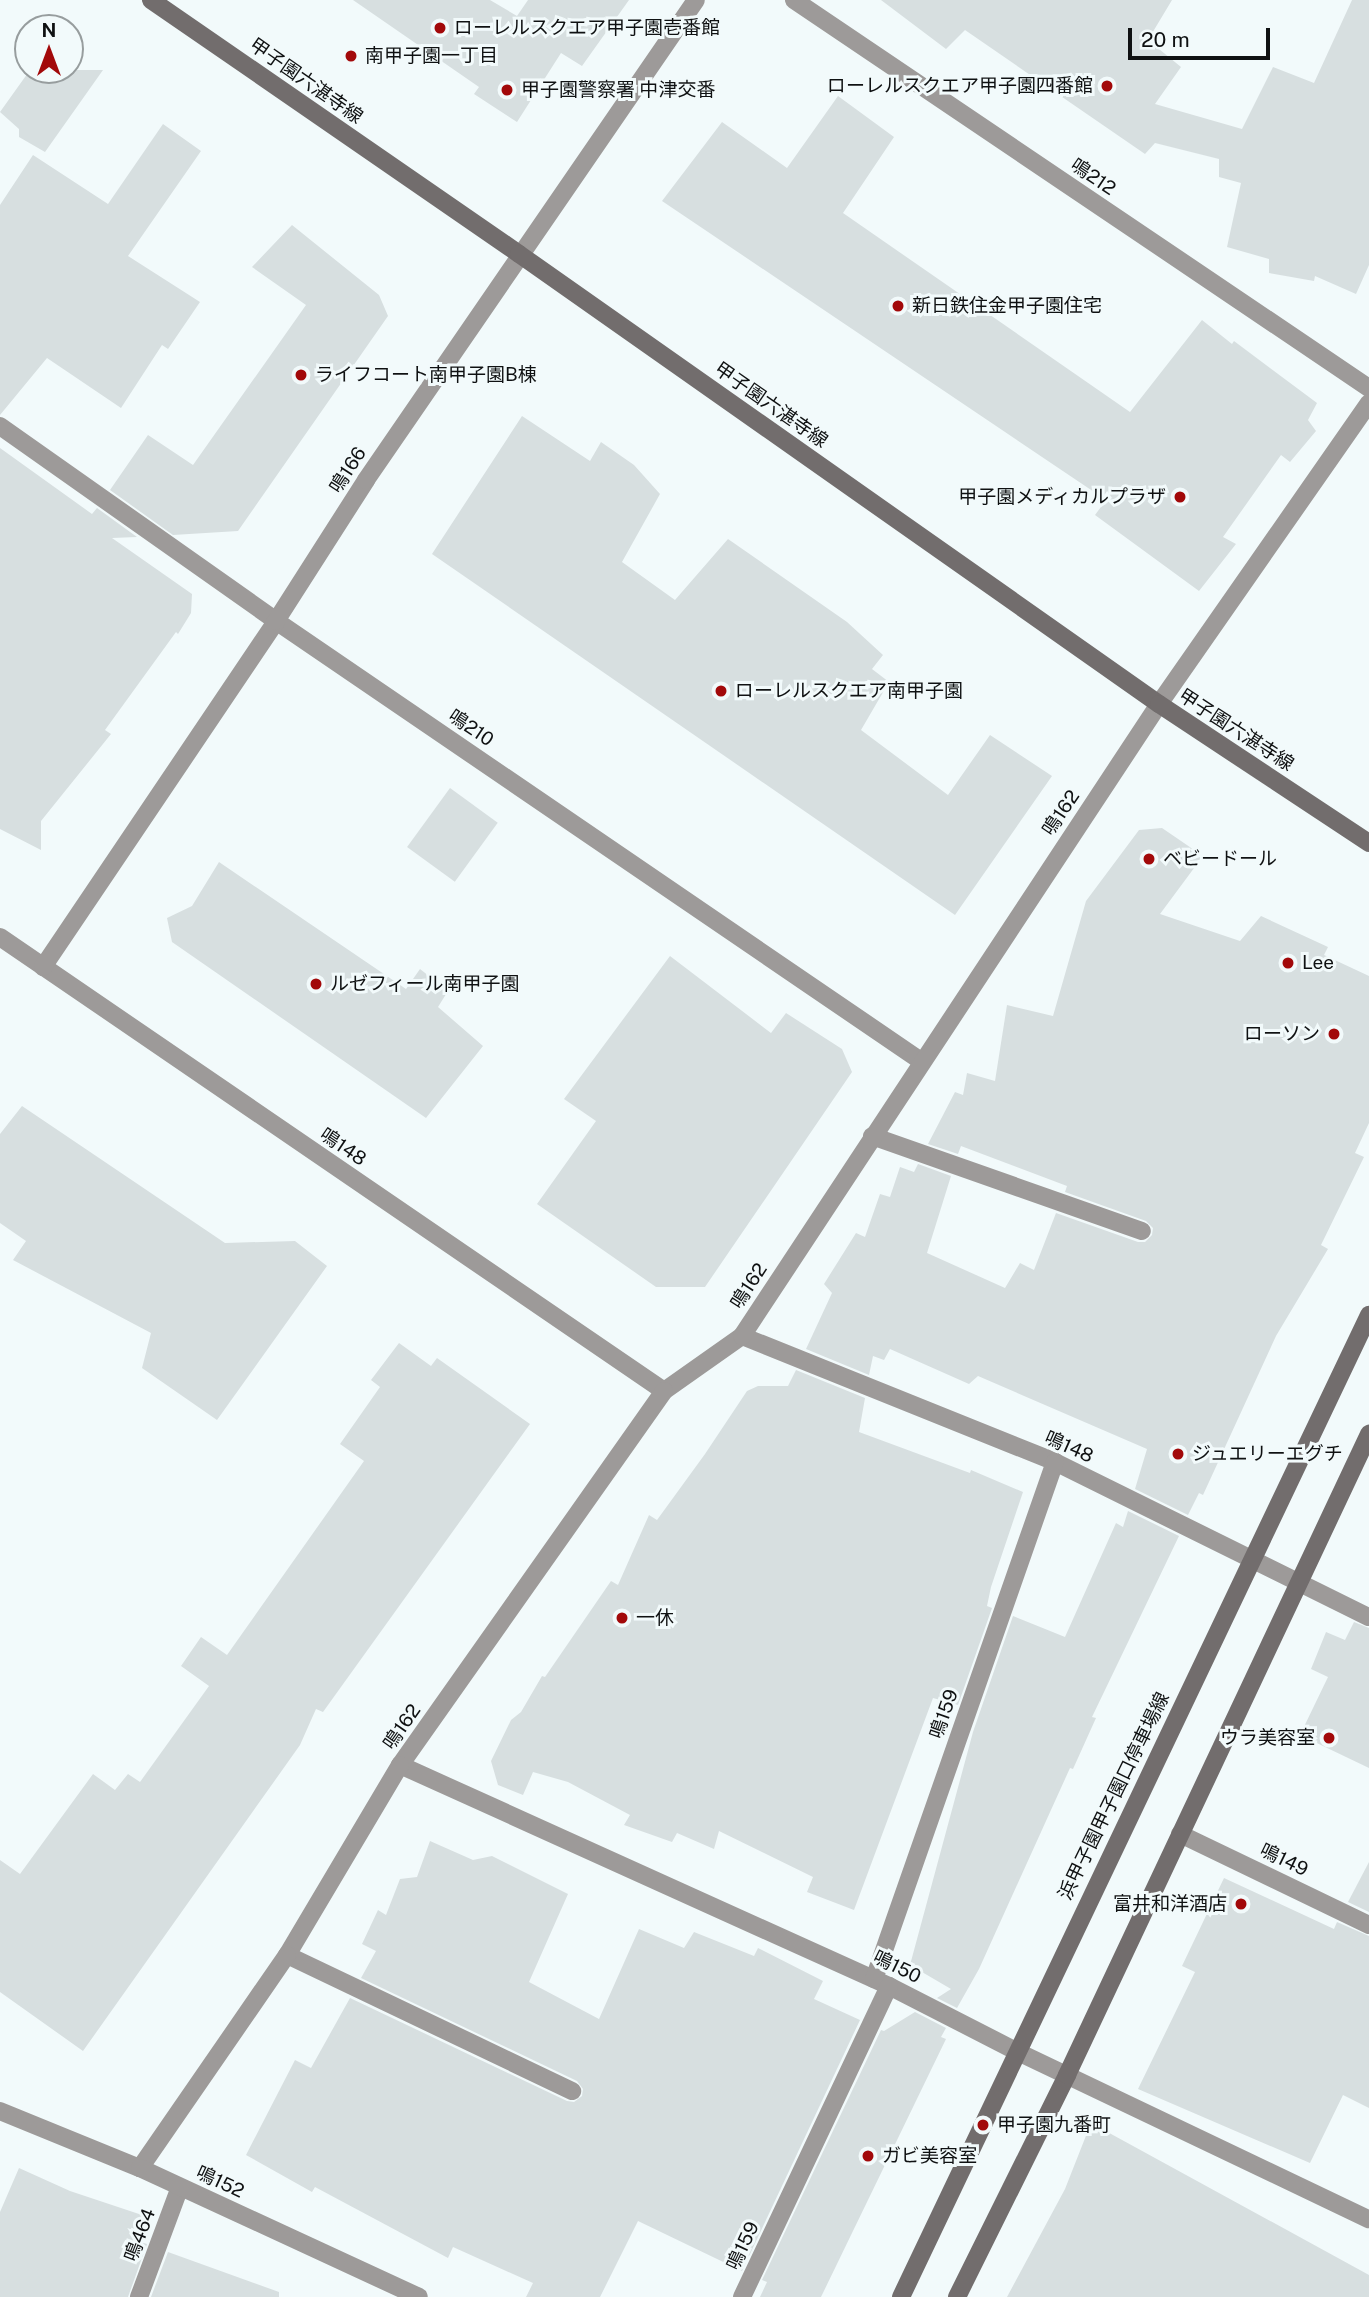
<!DOCTYPE html>
<html>
<head>
<meta charset="utf-8">
<style>
	body { margin:0 }
	#map { position:relative; width:1369px; height:2297px; overflow:hidden; background:#f2fafb; font-family:"Public Sans","Noto Sans JP",sans-serif }
	div>[style] { position:absolute }
	.building>* { inset:0; background:#d7dfe0; transform-origin:0 0 }
	.service>* { height:18px; margin:-9px; padding:0 9px; transform-origin:9px; border-radius:9px; background:#9d9a99 }
	.minor>* { height:18px; margin:-9px; padding:0 9px; transform-origin:9px; border-radius:9px; background:#9d9a99 }
	.tertiary>* { height:18px; margin:-9px; padding:0 9px; transform-origin:9px; border-radius:9px; background:#9d9a99 }
	.secondary>* { height:18px; margin:-9px; padding:0 9px; transform-origin:9px; border-radius:9px; background:#726d6d }
	.dots>* { width:19px; height:19px; translate:-50% -50%; box-sizing:border-box; border:4px solid #f2fafb; border-radius:50% }
	span { translate:-50% -50%; white-space:nowrap; text-align:center; line-height:1.15; -webkit-text-stroke:6px #f2fafb; paint-order:stroke }
	.poi-label { font-size:19px; color:#0f1112 }
	.left { translate:0 -50%; text-align:left }
	.right { translate:-100% -50%; text-align:right }
	.street-label { font-size:19px; color:#0f1112 }
	.north { position:absolute; left:14px; top:14px; width:70px; height:70px; box-sizing:border-box; background:#f2fafb; border:2px solid #979d9e; border-radius:50%; rotate:0deg; font-size:19px; font-weight:700; line-height:28px; text-align:center; color:#0f1112 }
	.north::after { content:''; display:block; margin:auto; width:24px; height:32px; background:#a2090a; clip-path:polygon(50% 0,100% 100%,50% 72%,0 100%) }
	.scale { position:absolute; left:1128px; top:28px; width:142px; height:32px; box-sizing:border-box; border:4px solid #0f1112; border-top:0; padding-left:9px; font-size:21px; line-height:24px; white-space:nowrap; color:#0f1112; -webkit-text-stroke:5px #f2fafb; paint-order:stroke }
</style>
</head>
<body>
<div id="map">
	<div class="building">
		<i style="clip-path:polygon(353px 0,490px 0,517px 16px,528px 0,629px 0,582px 66px,561px 53px,517px 122px,474px 94px,479px 87px)"></i>
		<i style="clip-path:polygon(881px 0,1172px 0,1148px 40px,1181px 67px,1155px 104px,1242px 129px,1273px 67px,1314px 83px,1352px 0,1369px 0,1369px 265px,1356px 294px,1315px 276px,1314px 281px,1269px 273px,1269px 259px,1227px 247px,1241px 183px,1219px 177px,1219px 159px,1155px 143px,1145px 154px,965px 30px,946px 49px)"></i>
		<i style="clip-path:polygon(30px 70px,103px 70px,45px 152px,19px 137px,19px 129px,0 112px)"></i>
		<i style="clip-path:polygon(838px 96px,894px 137px,843px 213px,1130px 412px,1202px 320px,1232px 344px,1234px 341px,1317px 403px,1308px 420px,1316px 431px,1290px 462px,1281px 455px,1223px 537px,1236px 544px,1199px 591px,1095px 515px,1106px 500px,662px 201px,722px 122px,787px 168px)"></i>
		<i style="clip-path:polygon(163px 124px,201px 151px,128px 256px,200px 302px,168px 349px,162px 345px,121px 408px,47px 358px,0 415px,0 205px,33px 155px,108px 204px)"></i>
		<i style="clip-path:polygon(292px 225px,379px 295px,388px 316px,238px 531px,173px 535px,110px 490px,148px 435px,193px 465px,306px 305px,252px 267px)"></i>
		<i style="clip-path:polygon(522px 416px,590px 461px,601px 442px,634px 465px,660px 494px,622px 562px,675px 600px,728px 539px,847px 622px,883px 655px,872px 669px,889px 682px,861px 730px,948px 795px,990px 735px,1052px 776px,955px 915px,432px 554px)"></i>
		<i style="clip-path:polygon(0 448px,92px 514px,97px 508px,137px 537px,112px 538px,192px 594px,191px 613px,178px 634px,176px 632px,105px 730px,111px 734px,41px 821px,41px 850px,0 829px)"></i>
		<i style="left:450px;top:788px;width:59px;height:73px;rotate:36deg"></i>
		<i style="clip-path:polygon(1162px 828px,1203px 856px,1160px 914px,1240px 941px,1261px 916px,1328px 947px,1324px 955px,1369px 976px,1369px 1123px,1355px 1153px,1364px 1157px,1321px 1245px,1328px 1249px,1276px 1336px,1203px 1495px,1199px 1493px,1188px 1515px,1135px 1489px,1147px 1449px,978px 1376px,969px 1384px,890px 1349px,884px 1360px,873px 1356px,869px 1375px,806px 1349px,832px 1293px,824px 1284px,856px 1233px,865px 1237px,880px 1194px,890px 1197px,900px 1167px,914px 1172px,918px 1164px,951px 1176px,927px 1253px,1005px 1288px,1020px 1263px,1034px 1270px,1056px 1213px,1138px 1242px,1145px 1242px,1152px 1235px,1153px 1228px,1146px 1221px,1065px 1192px,1067px 1186px,961px 1146px,958px 1154px,928px 1144px,955px 1092px,963px 1095px,967px 1073px,995px 1081px,1007px 1005px,1053px 1016px,1086px 901px,1139px 830px)"></i>
		<i style="clip-path:polygon(219px 862px,406px 989px,420px 969px,448px 991px,438px 1007px,483px 1046px,426px 1118px,172px 942px,167px 918px,192px 906px)"></i>
		<i style="clip-path:polygon(670px 956px,771px 1033px,786px 1013px,842px 1049px,852px 1072px,705px 1287px,656px 1287px,537px 1204px,596px 1121px,564px 1099px)"></i>
		<i style="clip-path:polygon(22px 1106px,225px 1243px,295px 1241px,327px 1266px,217px 1420px,142px 1368px,151px 1333px,13px 1260px,26px 1241px,0 1223px,0 1134px)"></i>
		<i style="clip-path:polygon(399px 1343px,431px 1366px,437px 1358px,530px 1424px,323px 1712px,316px 1709px,300px 1745px,83px 2051px,0 1992px,0 1860px,20px 1874px,93px 1774px,115px 1790px,128px 1774px,140px 1782px,209px 1686px,181px 1666px,201px 1637px,227px 1655px,364px 1461px,340px 1444px,380px 1387px,371px 1380px)"></i>
		<i style="clip-path:polygon(796px 1370px,865px 1398px,859px 1432px,970px 1473px,971px 1470px,1023px 1492px,991px 1587px,987px 1606px,992px 1608px,958px 1705px,933px 1698px,854px 1910px,807px 1892px,813px 1877px,719px 1831px,714px 1849px,677px 1833px,672px 1842px,624px 1825px,630px 1815px,568px 1782px,533px 1772px,523px 1795px,498px 1785px,491px 1761px,511px 1720px,521px 1712px,542px 1676px,545px 1677px,611px 1581px,618px 1585px,649px 1515px,657px 1520px,705px 1454px,747px 1391px,758px 1386px,788px 1386px)"></i>
		<i style="clip-path:polygon(1128px 1511px,1179px 1536px,1092px 1717px,1096px 1718px,1073px 1769px,1070px 1768px,979px 1969px,957px 2008px,937px 1998px,951px 1989px,910px 1965px,973px 1732px,1013px 1616px,1065px 1637px,1116px 1523px,1123px 1527px)"></i>
		<i style="clip-path:polygon(1354px 1622px,1369px 1628px,1369px 1768px,1300px 1735px,1328px 1677px,1311px 1669px,1326px 1632px,1345px 1640px)"></i>
		<i style="clip-path:polygon(430px 1841px,473px 1860px,492px 1856px,568px 1894px,529px 1982px,599px 2019px,639px 1929px,684px 1948px,694px 1932px,754px 1956px,758px 1948px,823px 1981px,814px 1999px,860px 2020px,742px 2271px,638px 2221px,600px 2297px,526px 2297px,533px 2283px,453px 2247px,448px 2258px,315px 2187px,312px 2192px,246px 2155px,295px 2060px,311px 2068px,350px 1998px,567px 2101px,574px 2102px,582px 2096px,583px 2089px,577px 2081px,361px 1978px,376px 1951px,362px 1944px,378px 1910px,386px 1915px,400px 1879px,417px 1877px)"></i>
		<i style="clip-path:polygon(1369px 1862px,1369px 1912px,1348px 1902px)"></i>
		<i style="clip-path:polygon(1224px 1878px,1334px 1929px,1337px 1922px,1369px 1936px,1369px 2108px,1343px 2095px,1310px 2163px,1138px 2089px,1195px 1972px,1182px 1966px)"></i>
		<i style="clip-path:polygon(915px 2012px,946px 2028px,941px 2037px,946px 2039px,821px 2297px,760px 2297px,767px 2282px,762px 2280px,881px 2030px,884px 2031px)"></i>
		<i style="clip-path:polygon(1091px 2123px,1369px 2275px,1369px 2297px,1007px 2297px,1065px 2189px)"></i>
		<i style="clip-path:polygon(19px 2168px,70px 2191px,145px 2216px,137px 2241px,147px 2244px,128px 2297px,0 2297px,0 2212px)"></i>
		<i style="clip-path:polygon(168px 2252px,279px 2292px,279px 2297px,151px 2297px)"></i>
	</div>
	<div class="service">
		<i style="left:287px;top:1955px;width:316px;rotate:25.5deg"></i>
	</div>
	<div class="minor">
		<i style="left:794px;top:0;width:694px;rotate:34.01deg"></i>
		<i style="left:0;top:426px;width:338px;rotate:35.2deg"></i>
		<i style="left:276px;top:621px;width:781px;rotate:34.3deg"></i>
		<i style="left:1159px;top:704px;width:367px;rotate:-55.1deg"></i>
		<i style="left:872px;top:1136px;width:286px;rotate:19.4deg"></i>
		<i style="left:664px;top:1391px;width:95px;rotate:-35.2deg"></i>
		<i style="left:742px;top:1336px;width:337px;rotate:21.9deg"></i>
		<i style="left:1055px;top:1462px;width:350px;rotate:26.3deg"></i>
		<i style="left:400px;top:1765px;width:537px;rotate:24.32deg"></i>
		<i style="left:889px;top:1986px;width:143px;rotate:27.1deg"></i>
		<i style="left:1016px;top:2051px;width:391px;rotate:25.5deg"></i>
		<i style="left:1180px;top:1834px;width:210px;rotate:25.7deg"></i>
		<i style="left:874px;top:1979px;width:548px;rotate:-70.71deg"></i>
		<i style="left:139px;top:2297px;width:117px;rotate:-69.6deg"></i>
		<i style="left:742px;top:2297px;width:344px;rotate:-64.7deg"></i>
	</div>
	<div class="tertiary">
		<i style="left:0;top:937px;width:804px;rotate:34.36deg"></i>
		<i style="left:664px;top:1391px;width:458px;rotate:125.2deg"></i>
		<i style="left:400px;top:1765px;width:221px;rotate:120.7deg"></i>
		<i style="left:287px;top:1955px;width:259px;rotate:124.6deg"></i>
		<i style="left:43px;top:967px;width:417px;rotate:-56deg"></i>
		<i style="left:276px;top:621px;width:167px;rotate:-57.4deg"></i>
		<i style="left:366px;top:480px;width:582px;rotate:-55.49deg"></i>
		<i style="left:742px;top:1336px;width:757px;rotate:-56.58deg"></i>
		<i style="left:0;top:2111px;width:151px;rotate:22.2deg"></i>
		<i style="left:140px;top:2168px;width:307px;rotate:24.8deg"></i>
	</div>
	<div class="secondary">
		<i style="left:151px;top:0;width:447px;rotate:34.6deg"></i>
		<i style="left:519px;top:254px;width:782px;rotate:35.11deg"></i>
		<i style="left:1159px;top:704px;width:252px;rotate:33.5deg"></i>
		<i style="left:901px;top:2297px;width:1088px;rotate:-64.52deg"></i>
		<i style="left:957px;top:2297px;width:248px;rotate:-63.6deg"></i>
		<i style="left:1067px;top:2075px;width:709px;rotate:-64.77deg"></i>
	</div>
	<div class="dots">
		<i style="left:440px;top:28px;background:#a2090a"></i>
		<i style="left:351px;top:56px;background:#a2090a"></i>
		<i style="left:1107px;top:86px;background:#a2090a"></i>
		<i style="left:507px;top:90px;background:#a2090a"></i>
		<i style="left:898px;top:306px;background:#a2090a"></i>
		<i style="left:301px;top:375px;background:#a2090a"></i>
		<i style="left:1180px;top:497px;background:#a2090a"></i>
		<i style="left:721px;top:691px;background:#a2090a"></i>
		<i style="left:1149px;top:859px;background:#a2090a"></i>
		<i style="left:1288px;top:963px;background:#a2090a"></i>
		<i style="left:316px;top:984px;background:#a2090a"></i>
		<i style="left:1334px;top:1034px;background:#a2090a"></i>
		<i style="left:1178px;top:1454px;background:#a2090a"></i>
		<i style="left:622px;top:1618px;background:#a2090a"></i>
		<i style="left:1329px;top:1738px;background:#a2090a"></i>
		<i style="left:1241px;top:1904px;background:#a2090a"></i>
		<i style="left:983px;top:2125px;background:#a2090a"></i>
		<i style="left:868px;top:2156px;background:#a2090a"></i>
	</div>
	<div class="poi-label">
		<span class="left" style="left:454px;top:28px">ローレルスクエア甲子園壱番館</span>
		<span class="left" style="left:365px;top:56px">南甲子園一丁目</span>
		<span class="right" style="left:1093px;top:86px">ローレルスクエア甲子園四番館</span>
		<span class="left" style="left:521px;top:90px">甲子園警察署 中津交番</span>
		<span class="left" style="left:912px;top:306px">新日鉄住金甲子園住宅</span>
		<span class="left" style="left:315px;top:375px">ライフコート南甲子園B棟</span>
		<span class="right" style="left:1166px;top:497px">甲子園メディカルプラザ</span>
		<span class="left" style="left:735px;top:691px">ローレルスクエア南甲子園</span>
		<span class="left" style="left:1163px;top:859px">ベビードール</span>
		<span class="left" style="left:1302px;top:963px">Lee</span>
		<span class="left" style="left:330px;top:984px">ルゼフィール南甲子園</span>
		<span class="right" style="left:1320px;top:1034px">ローソン</span>
		<span class="left" style="left:1192px;top:1454px">ジュエリーエグチ</span>
		<span class="left" style="left:636px;top:1618px">一休</span>
		<span class="right" style="left:1315px;top:1738px">ウラ美容室</span>
		<span class="right" style="left:1227px;top:1904px">富井和洋酒店</span>
		<span class="left" style="left:997px;top:2125px">甲子園九番町</span>
		<span class="left" style="left:882px;top:2156px">ガビ美容室</span>
	</div>
	<div class="street-label">
		<span style="left:306px;top:81px;rotate:35deg">甲子園六湛寺線</span>
		<span style="left:1093px;top:177px;rotate:34deg">鳴212</span>
		<span style="left:771px;top:405px;rotate:35deg">甲子園六湛寺線</span>
		<span style="left:348px;top:470px;rotate:-57deg">鳴166</span>
		<span style="left:471px;top:728px;rotate:34deg">鳴210</span>
		<span style="left:1236px;top:730px;rotate:33deg">甲子園六湛寺線</span>
		<span style="left:1061px;top:813px;rotate:-56deg">鳴162</span>
		<span style="left:343px;top:1147px;rotate:34deg">鳴148</span>
		<span style="left:749px;top:1286px;rotate:-57deg">鳴162</span>
		<span style="left:1069px;top:1447px;rotate:24deg">鳴148</span>
		<span style="left:944px;top:1714px;rotate:-71deg">鳴159</span>
		<span style="left:402px;top:1727px;rotate:-55deg">鳴162</span>
		<span style="left:1114px;top:1796px;rotate:-64deg">浜甲子園甲子園口停車場線</span>
		<span style="left:1284px;top:1860px;rotate:26deg">鳴149</span>
		<span style="left:897px;top:1967px;rotate:26deg">鳴150</span>
		<span style="left:220px;top:2182px;rotate:25deg">鳴152</span>
		<span style="left:140px;top:2235px;rotate:-69deg">鳴464</span>
		<span style="left:743px;top:2246px;rotate:-65deg">鳴159</span>
	</div>
	<div class="north">N</div>
	<div class="scale">20 m</div>
</div>
</body>
</html>
